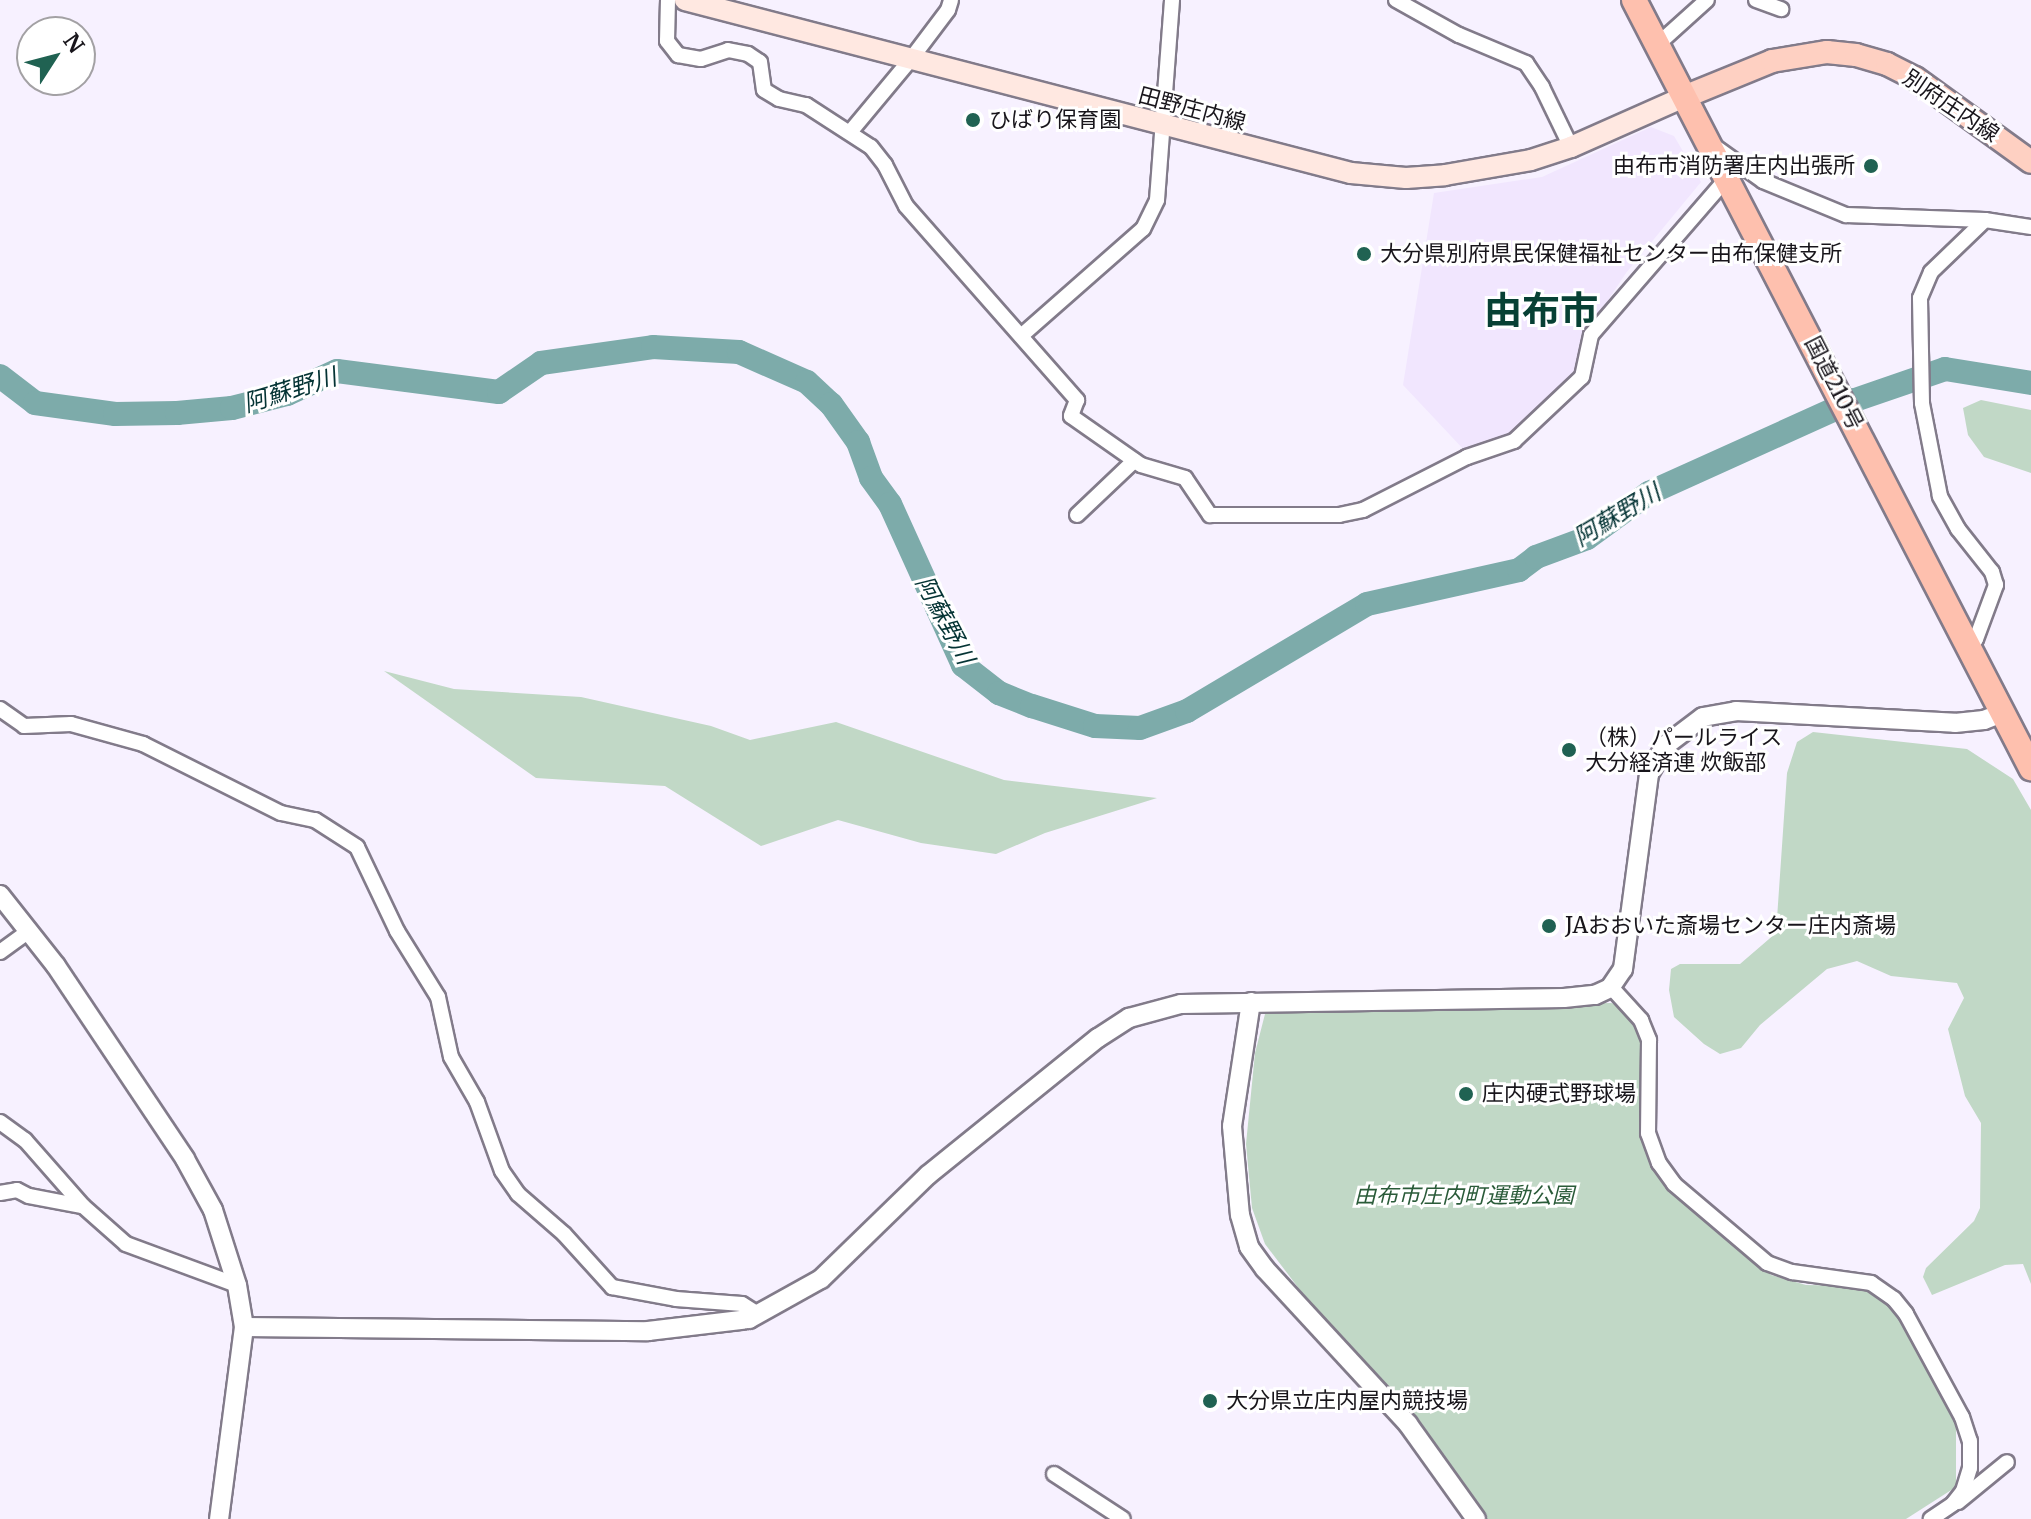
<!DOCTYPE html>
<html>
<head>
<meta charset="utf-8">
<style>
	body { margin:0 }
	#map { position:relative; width:2031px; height:1519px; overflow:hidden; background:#f7f1ff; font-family:Merriweather,"Noto Sans JP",serif }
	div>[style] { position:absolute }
	.built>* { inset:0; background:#f1e6fe }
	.green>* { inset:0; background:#c1d8c6 }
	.river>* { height:24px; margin:-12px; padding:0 12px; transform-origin:12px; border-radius:12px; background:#7dabaa }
	.roads { filter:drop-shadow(2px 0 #827b8a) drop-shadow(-2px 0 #827b8a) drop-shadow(0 2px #827b8a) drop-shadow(0 -2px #827b8a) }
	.minor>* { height:14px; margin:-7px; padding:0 7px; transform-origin:7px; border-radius:7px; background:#fff }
	.tertiary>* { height:18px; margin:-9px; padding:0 9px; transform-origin:9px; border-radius:9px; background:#fff }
	.secondary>* { height:20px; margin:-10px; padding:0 10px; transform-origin:10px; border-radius:10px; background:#ffe8e1 }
	.primary>* { height:22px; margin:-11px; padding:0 11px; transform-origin:11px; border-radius:11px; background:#fed0c2 }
	.trunk>* { height:24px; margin:-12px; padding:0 12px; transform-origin:12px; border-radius:12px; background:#fec0ae }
	.dots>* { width:22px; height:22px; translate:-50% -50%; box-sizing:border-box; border:4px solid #fff; border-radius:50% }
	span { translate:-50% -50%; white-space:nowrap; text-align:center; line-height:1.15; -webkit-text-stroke:6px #fff; paint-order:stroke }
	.street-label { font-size:22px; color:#18151b }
	.poi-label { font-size:22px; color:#18151b }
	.left { translate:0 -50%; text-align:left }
	.right { translate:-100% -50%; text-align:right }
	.park-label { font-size:22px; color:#2a5b39; font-style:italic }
	.water-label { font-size:24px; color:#043334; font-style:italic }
	.town-label { font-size:38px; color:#074034; font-weight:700 }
	.north { position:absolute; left:16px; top:16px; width:80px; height:80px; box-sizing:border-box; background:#fff; border:2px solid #a3a1a4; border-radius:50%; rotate:54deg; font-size:22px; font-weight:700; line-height:32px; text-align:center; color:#18151b }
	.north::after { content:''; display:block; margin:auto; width:28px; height:36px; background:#206252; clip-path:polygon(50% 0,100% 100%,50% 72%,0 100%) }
</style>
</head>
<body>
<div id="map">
	<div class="built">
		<i style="clip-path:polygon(1651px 127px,1674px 136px,1701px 182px,1626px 273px,1579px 344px,1577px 381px,1505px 442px,1466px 452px,1403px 385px,1434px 193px,1542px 177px)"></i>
	</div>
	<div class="green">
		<i style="clip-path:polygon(1981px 400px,2031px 410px,2031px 473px,1984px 457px,1968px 435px,1963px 408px)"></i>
		<i style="clip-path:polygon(384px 671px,454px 689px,581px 697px,711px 726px,750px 740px,836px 722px,1004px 780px,1157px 798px,1045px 833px,996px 854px,921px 843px,838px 820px,761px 846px,665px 786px,536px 778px)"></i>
		<i style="clip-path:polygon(1813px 732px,1967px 749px,2013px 779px,2031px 810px,2031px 1284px,2023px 1264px,2005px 1265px,1932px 1295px,1923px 1277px,1926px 1268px,1974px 1221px,1980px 1208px,1981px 1123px,1965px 1096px,1948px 1029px,1964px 998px,1957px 983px,1891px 976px,1857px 961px,1827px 969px,1760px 1025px,1741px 1048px,1720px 1054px,1704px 1044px,1674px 1017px,1669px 990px,1671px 969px,1680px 964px,1740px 964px,1776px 933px,1787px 773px,1797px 742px)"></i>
		<i style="clip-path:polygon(1611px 1003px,1619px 1005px,1639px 1028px,1644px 1048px,1639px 1107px,1642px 1142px,1656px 1172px,1668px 1187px,1771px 1275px,1806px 1285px,1861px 1286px,1892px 1306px,1902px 1317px,1956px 1426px,1956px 1487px,1906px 1519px,1485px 1519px,1425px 1431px,1300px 1290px,1265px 1244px,1252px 1208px,1246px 1144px,1255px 1053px,1265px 1014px,1274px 1009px)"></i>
	</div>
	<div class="river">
		<i style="left:0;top:376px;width:44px;rotate:37.6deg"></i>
		<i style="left:35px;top:403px;width:81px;rotate:7.8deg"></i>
		<i style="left:115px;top:414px;width:62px;rotate:-0.9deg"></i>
		<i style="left:177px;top:413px;width:55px;rotate:-5.2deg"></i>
		<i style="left:232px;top:408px;width:57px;rotate:-14.3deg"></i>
		<i style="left:287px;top:394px;width:55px;rotate:-24.7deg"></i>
		<i style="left:337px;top:371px;width:163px;rotate:7.4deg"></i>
		<i style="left:499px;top:392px;width:51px;rotate:-34.6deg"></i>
		<i style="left:541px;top:363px;width:113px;rotate:-8.1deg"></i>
		<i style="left:653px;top:347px;width:86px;rotate:3.3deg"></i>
		<i style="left:739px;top:352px;width:74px;rotate:23.8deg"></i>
		<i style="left:807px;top:382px;width:33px;rotate:43deg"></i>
		<i style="left:831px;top:404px;width:47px;rotate:54.6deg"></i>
		<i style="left:858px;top:442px;width:38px;rotate:70deg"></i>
		<i style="left:871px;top:478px;width:32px;rotate:54deg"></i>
		<i style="left:890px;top:504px;width:177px;rotate:65.6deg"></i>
		<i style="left:963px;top:665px;width:46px;rotate:37.9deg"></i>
		<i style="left:999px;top:693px;width:35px;rotate:22deg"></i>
		<i style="left:1032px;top:706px;width:66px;rotate:17.6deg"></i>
		<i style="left:1095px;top:726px;width:45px;rotate:2.5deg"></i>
		<i style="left:1140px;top:728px;width:50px;rotate:-19.9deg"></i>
		<i style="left:1187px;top:711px;width:209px;rotate:-30.7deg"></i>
		<i style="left:1367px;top:604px;width:156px;rotate:-12.6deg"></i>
		<i style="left:1519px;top:570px;width:21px;rotate:-37deg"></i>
		<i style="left:1536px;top:557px;width:54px;rotate:-20.4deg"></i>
		<i style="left:1587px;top:538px;width:77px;rotate:-36deg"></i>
		<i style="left:1649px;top:493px;width:226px;rotate:-24.3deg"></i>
		<i style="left:1855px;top:400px;width:95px;rotate:-19deg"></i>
		<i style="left:1945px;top:369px;width:87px;rotate:9.2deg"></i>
	</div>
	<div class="roads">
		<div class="minor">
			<i style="left:668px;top:0;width:41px;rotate:91.4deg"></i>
			<i style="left:667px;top:41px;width:18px;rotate:52deg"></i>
			<i style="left:678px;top:55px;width:23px;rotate:10deg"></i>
			<i style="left:701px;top:59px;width:28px;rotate:-18deg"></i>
			<i style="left:728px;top:50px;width:20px;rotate:11deg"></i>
			<i style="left:748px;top:54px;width:14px;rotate:34deg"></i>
			<i style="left:760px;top:62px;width:28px;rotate:82deg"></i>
			<i style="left:764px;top:90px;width:17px;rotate:31deg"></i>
			<i style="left:779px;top:99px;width:28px;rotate:13deg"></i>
			<i style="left:806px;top:105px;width:77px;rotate:32.9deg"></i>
			<i style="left:871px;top:147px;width:23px;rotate:52deg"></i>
			<i style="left:885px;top:165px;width:46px;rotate:62.9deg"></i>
			<i style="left:906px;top:206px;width:259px;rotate:48.6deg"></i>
			<i style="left:1077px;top:400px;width:17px;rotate:111deg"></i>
			<i style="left:1071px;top:416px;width:85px;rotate:35deg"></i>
			<i style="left:1141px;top:465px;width:46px;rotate:16.5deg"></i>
			<i style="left:1185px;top:478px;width:45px;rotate:56deg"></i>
			<i style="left:1210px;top:515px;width:129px"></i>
			<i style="left:1339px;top:515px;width:25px;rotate:-12deg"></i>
			<i style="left:1363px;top:510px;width:117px;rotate:-27deg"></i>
			<i style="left:1467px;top:457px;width:50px;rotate:-18.8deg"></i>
			<i style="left:1514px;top:441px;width:93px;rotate:-43.3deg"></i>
			<i style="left:1582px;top:377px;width:43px;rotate:-77.9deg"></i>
			<i style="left:1591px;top:335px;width:206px;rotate:-49.1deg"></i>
			<i style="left:1396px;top:0;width:72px;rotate:29.1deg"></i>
			<i style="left:1459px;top:35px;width:73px;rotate:22.7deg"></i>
			<i style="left:1526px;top:63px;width:29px;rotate:56deg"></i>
			<i style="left:1542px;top:87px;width:67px;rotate:64.2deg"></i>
			<i style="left:1756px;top:0;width:27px;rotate:20deg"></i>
			<i style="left:1657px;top:45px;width:67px;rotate:-42deg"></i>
			<i style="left:851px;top:131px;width:94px;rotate:-50.2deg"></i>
			<i style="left:911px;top:59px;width:61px;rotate:-52.9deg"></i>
			<i style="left:948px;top:10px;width:10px;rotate:-73deg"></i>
			<i style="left:1714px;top:146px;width:60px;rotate:35.5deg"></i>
			<i style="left:1763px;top:181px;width:90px;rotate:22.3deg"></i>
			<i style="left:1846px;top:215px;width:139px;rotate:2.1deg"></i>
			<i style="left:1985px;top:220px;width:47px;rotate:8.7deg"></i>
			<i style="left:1021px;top:336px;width:162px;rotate:-41.3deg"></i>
			<i style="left:1143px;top:229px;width:32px;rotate:-64deg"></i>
			<i style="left:1157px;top:200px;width:201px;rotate:-85.7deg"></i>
			<i style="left:1077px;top:515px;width:79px;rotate:-43.5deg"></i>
			<i style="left:1969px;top:648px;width:11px;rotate:-52deg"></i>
			<i style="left:1976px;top:639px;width:58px;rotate:-69.7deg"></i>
			<i style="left:1996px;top:585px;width:14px;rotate:-107deg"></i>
			<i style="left:1992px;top:572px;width:55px;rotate:-128.3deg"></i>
			<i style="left:1958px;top:529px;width:38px;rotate:-119deg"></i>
			<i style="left:1940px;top:496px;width:95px;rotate:-101deg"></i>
			<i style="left:1922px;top:403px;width:105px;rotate:-91.1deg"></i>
			<i style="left:1920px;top:298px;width:28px;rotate:-67deg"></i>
			<i style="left:1931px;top:272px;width:75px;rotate:-43.9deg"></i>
			<i style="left:0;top:709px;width:29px;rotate:35deg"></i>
			<i style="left:24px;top:726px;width:47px;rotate:-2.4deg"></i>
			<i style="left:71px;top:724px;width:75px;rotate:15.5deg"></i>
			<i style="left:143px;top:744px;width:154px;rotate:26.6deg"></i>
			<i style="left:281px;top:813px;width:35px;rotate:12deg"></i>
			<i style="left:315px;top:820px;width:50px;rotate:32.7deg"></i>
			<i style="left:357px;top:847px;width:93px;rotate:64.5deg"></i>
			<i style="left:397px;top:931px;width:78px;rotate:58.2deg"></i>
			<i style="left:438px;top:997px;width:61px;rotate:77.8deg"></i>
			<i style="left:451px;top:1057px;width:52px;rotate:60deg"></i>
			<i style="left:477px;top:1102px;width:73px;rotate:70.1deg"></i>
			<i style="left:502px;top:1171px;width:28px;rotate:55deg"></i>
			<i style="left:518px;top:1194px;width:61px;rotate:41deg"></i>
			<i style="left:564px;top:1234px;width:72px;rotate:47.8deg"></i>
			<i style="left:612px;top:1287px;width:65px;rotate:10.6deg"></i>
			<i style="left:676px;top:1299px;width:66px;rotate:4.3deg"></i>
			<i style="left:742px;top:1304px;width:19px;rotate:32deg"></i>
			<i style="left:0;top:952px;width:37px;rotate:-36deg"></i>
			<i style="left:1611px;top:987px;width:45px;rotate:47.7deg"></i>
			<i style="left:1641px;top:1020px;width:22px;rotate:68deg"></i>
			<i style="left:1649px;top:1040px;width:93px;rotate:90.6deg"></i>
			<i style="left:1648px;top:1133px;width:32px;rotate:70deg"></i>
			<i style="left:1659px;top:1163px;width:26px;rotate:54deg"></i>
			<i style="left:1674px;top:1184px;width:122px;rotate:40.3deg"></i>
			<i style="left:1767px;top:1263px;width:27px;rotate:20deg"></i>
			<i style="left:1792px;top:1272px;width:80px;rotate:7.9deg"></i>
			<i style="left:1871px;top:1283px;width:28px;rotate:35deg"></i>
			<i style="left:1894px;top:1299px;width:19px;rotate:51deg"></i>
			<i style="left:1906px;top:1314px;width:117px;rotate:61.5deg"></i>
			<i style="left:1962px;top:1417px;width:25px;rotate:72deg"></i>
			<i style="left:1970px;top:1441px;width:27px;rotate:90deg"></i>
			<i style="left:1970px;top:1468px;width:24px;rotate:107deg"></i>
			<i style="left:1963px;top:1491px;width:16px;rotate:128deg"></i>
			<i style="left:1953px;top:1504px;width:27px;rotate:146deg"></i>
			<i style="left:0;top:1122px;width:31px;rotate:36deg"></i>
			<i style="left:25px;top:1140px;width:88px;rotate:48.7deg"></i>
			<i style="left:83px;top:1206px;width:57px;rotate:41.5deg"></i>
			<i style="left:126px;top:1244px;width:118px;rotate:20.3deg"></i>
			<i style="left:0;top:1193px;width:17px;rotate:-10deg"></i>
			<i style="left:17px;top:1190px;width:13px;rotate:27deg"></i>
			<i style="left:29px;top:1196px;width:54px;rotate:10.7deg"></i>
			<i style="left:1054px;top:1474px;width:82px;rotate:33.1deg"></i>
			<i style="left:1958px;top:1502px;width:63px;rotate:-39.2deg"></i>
		</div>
		<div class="tertiary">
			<i style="left:0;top:895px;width:90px;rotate:51.7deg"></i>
			<i style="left:56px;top:966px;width:232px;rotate:56.2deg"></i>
			<i style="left:185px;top:1159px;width:58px;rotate:61.2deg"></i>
			<i style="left:213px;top:1210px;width:79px;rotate:72.3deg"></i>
			<i style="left:237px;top:1285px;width:43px;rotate:80.5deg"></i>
			<i style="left:244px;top:1327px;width:194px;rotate:97.4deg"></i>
			<i style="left:1251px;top:1002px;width:125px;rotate:98.7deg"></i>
			<i style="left:1232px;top:1126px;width:89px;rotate:84.9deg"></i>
			<i style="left:1240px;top:1215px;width:33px;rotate:74deg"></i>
			<i style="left:1249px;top:1247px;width:27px;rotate:54deg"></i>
			<i style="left:1265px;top:1269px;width:211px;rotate:47.3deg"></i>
			<i style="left:1408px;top:1424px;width:117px;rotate:54.4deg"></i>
			<i style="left:244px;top:1327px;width:404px;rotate:0.6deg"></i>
			<i style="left:648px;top:1331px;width:102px;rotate:-6.8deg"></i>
			<i style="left:749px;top:1319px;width:82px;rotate:-29.1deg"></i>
			<i style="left:821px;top:1279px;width:149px;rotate:-44.2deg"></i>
			<i style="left:928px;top:1175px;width:218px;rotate:-38.9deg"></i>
			<i style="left:1098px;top:1038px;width:37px;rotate:-33deg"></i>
			<i style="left:1129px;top:1018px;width:54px;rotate:-15.1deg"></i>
			<i style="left:1181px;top:1004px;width:383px;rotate:-0.9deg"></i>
			<i style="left:1564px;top:998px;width:31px;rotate:-6deg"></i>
			<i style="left:1595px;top:995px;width:17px;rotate:-25deg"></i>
			<i style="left:1610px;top:988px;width:23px;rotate:-56deg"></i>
			<i style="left:1623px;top:969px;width:197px;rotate:-82.4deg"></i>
			<i style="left:1649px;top:774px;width:34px;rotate:-60deg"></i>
			<i style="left:1666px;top:745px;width:46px;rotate:-37.1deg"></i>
			<i style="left:1703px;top:717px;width:34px;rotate:-10deg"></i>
			<i style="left:1736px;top:711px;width:219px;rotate:3.1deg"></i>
			<i style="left:1955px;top:723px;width:29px;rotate:-6deg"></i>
			<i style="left:1984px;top:720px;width:19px;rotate:-21deg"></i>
		</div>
		<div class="secondary">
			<i style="left:685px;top:0;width:688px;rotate:14.56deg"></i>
			<i style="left:1351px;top:173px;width:55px;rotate:5.2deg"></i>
			<i style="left:1406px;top:178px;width:39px;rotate:-4deg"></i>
			<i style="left:1445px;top:175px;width:87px;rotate:-9.9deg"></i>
			<i style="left:1531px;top:160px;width:42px;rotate:-18deg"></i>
			<i style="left:1571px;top:147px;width:124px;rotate:-23.9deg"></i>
		</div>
		<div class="primary">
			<i style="left:1684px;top:97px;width:95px;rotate:-22.2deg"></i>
			<i style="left:1772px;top:61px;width:56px;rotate:-9.3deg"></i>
			<i style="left:1827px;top:52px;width:29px;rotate:6deg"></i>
			<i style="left:1856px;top:55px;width:32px;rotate:16deg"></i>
			<i style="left:1887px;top:64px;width:31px;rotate:27deg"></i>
			<i style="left:1915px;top:78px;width:143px;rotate:35.9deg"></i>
		</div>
		<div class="trunk">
			<i style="left:1634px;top:0;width:865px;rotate:62.66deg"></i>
		</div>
	</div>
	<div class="dots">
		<i style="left:973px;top:120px;background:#206252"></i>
		<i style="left:1871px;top:166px;background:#206252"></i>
		<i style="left:1364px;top:254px;background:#206252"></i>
		<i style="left:1569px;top:750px;background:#206252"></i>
		<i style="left:1549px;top:926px;background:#206252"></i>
		<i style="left:1466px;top:1094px;background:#206252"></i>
		<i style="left:1210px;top:1401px;background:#206252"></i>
	</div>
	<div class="street-label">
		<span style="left:1951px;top:106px;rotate:34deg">別府庄内線</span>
		<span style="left:1192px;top:109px;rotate:15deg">田野庄内線</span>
		<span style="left:1834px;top:383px;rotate:63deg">国道210号</span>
	</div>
	<div class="poi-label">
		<span class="left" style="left:989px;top:120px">ひばり保育園</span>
		<span class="right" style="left:1855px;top:166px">由布市消防署庄内出張所</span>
		<span class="left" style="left:1380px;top:254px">大分県別府県民保健福祉センター由布保健支所</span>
		<span class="left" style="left:1585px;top:750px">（株）パールライス<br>大分経済連 炊飯部</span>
		<span class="left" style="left:1565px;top:926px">JAおおいた斎場センター庄内斎場</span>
		<span class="left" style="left:1482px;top:1094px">庄内硬式野球場</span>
		<span class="left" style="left:1226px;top:1401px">大分県立庄内屋内競技場</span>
	</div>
	<div class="park-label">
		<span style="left:1464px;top:1196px">由布市庄内町運動公園</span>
	</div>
	<div class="water-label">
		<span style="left:290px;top:390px;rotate:-17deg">阿蘇野川</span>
		<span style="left:1617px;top:515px;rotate:-31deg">阿蘇野川</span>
		<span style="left:945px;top:620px;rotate:62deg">阿蘇野川</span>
	</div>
	<div class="town-label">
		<span style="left:1541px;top:311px">由布市</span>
	</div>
	<div class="north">N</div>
</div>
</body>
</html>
